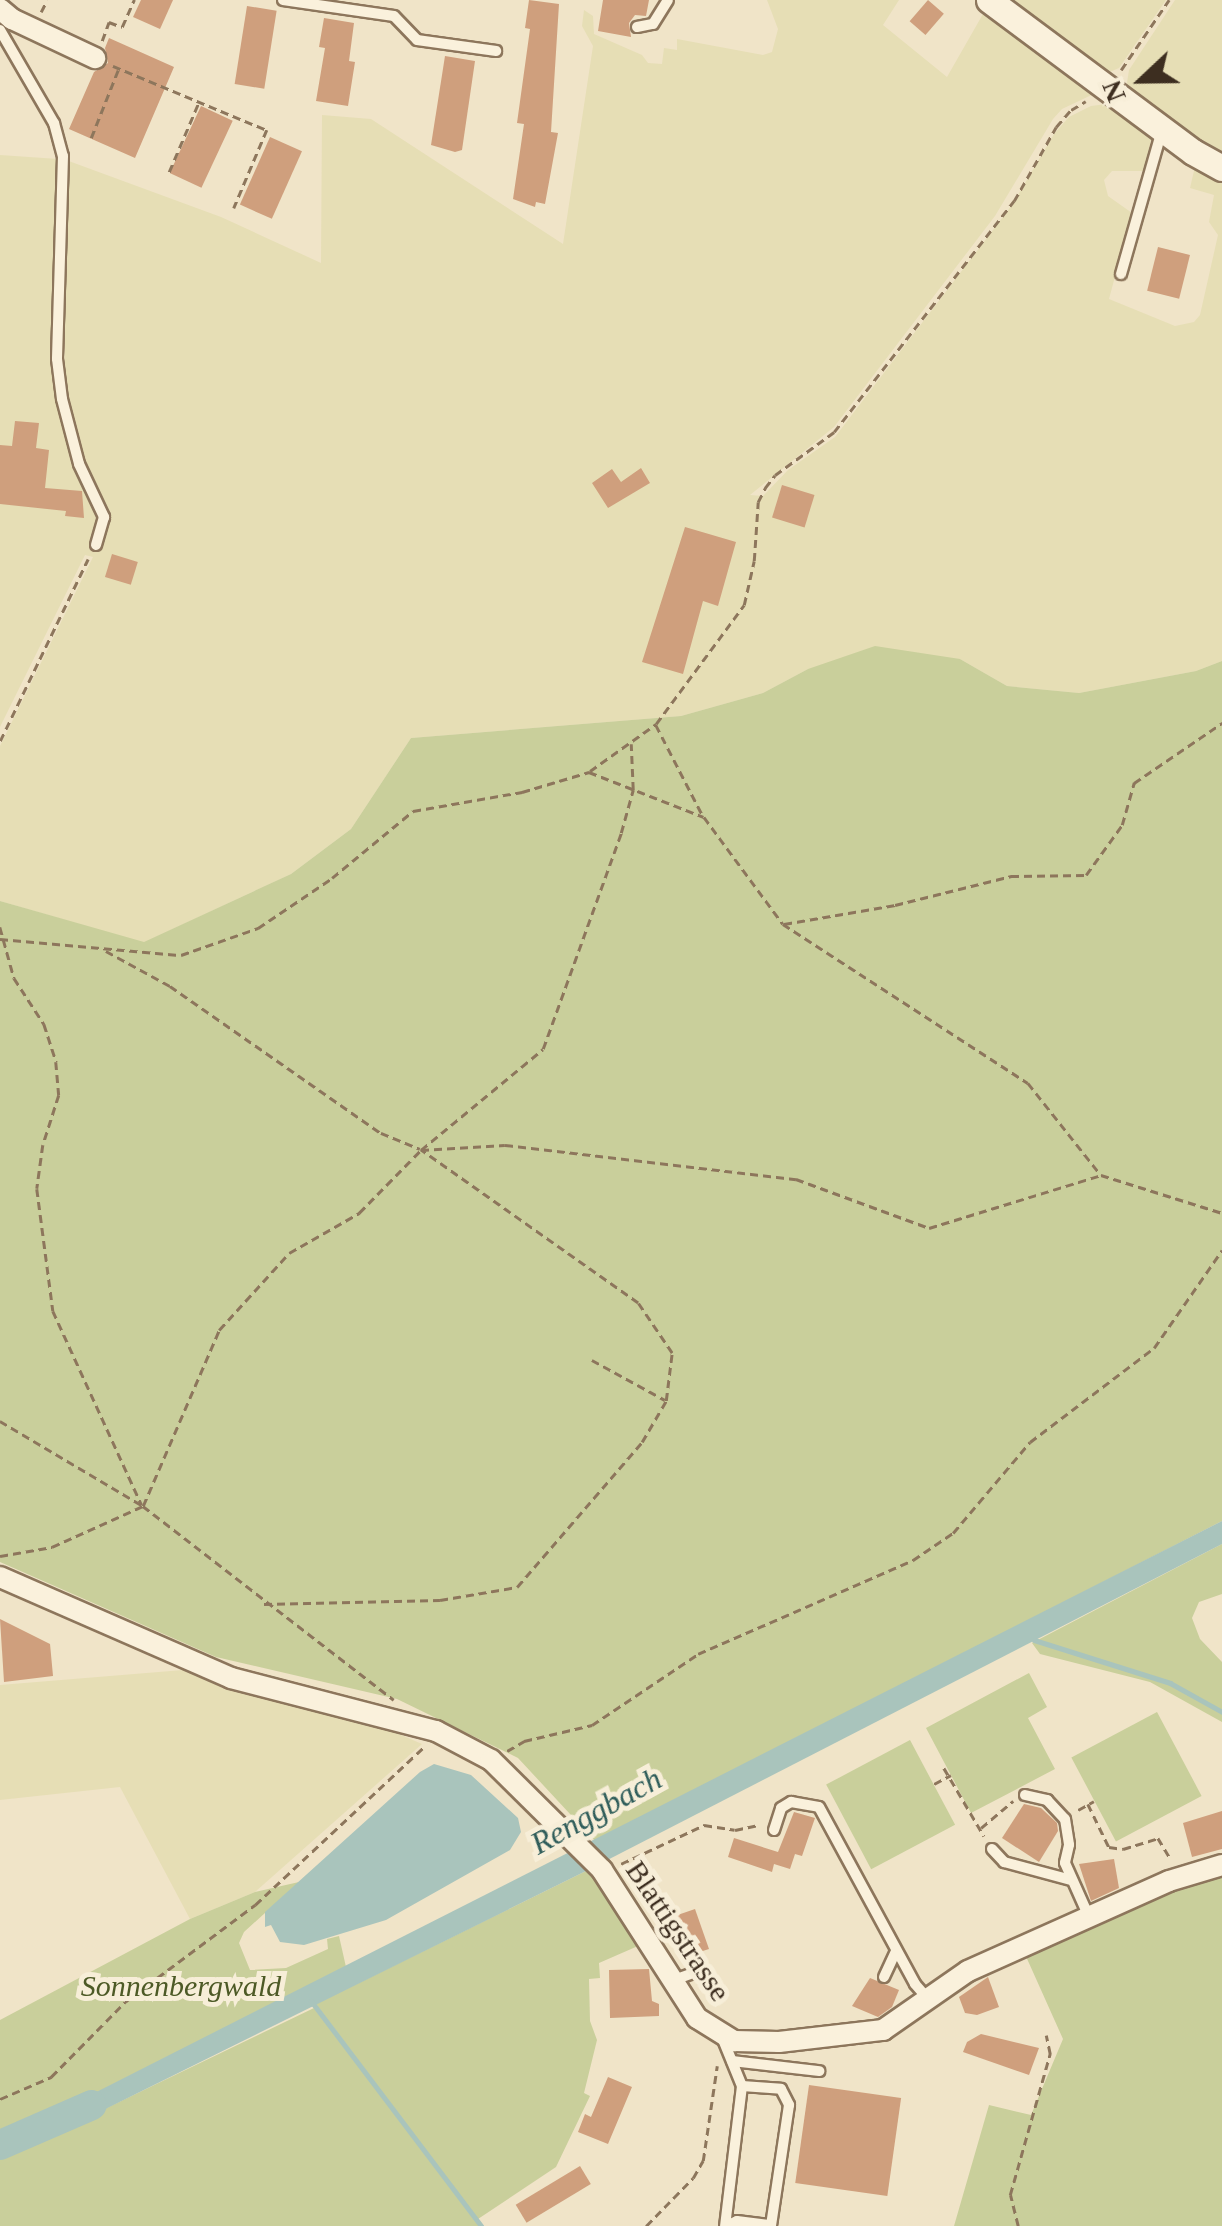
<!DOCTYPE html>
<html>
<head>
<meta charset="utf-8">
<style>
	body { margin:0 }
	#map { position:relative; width:1222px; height:2226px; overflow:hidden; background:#f0e4c8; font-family:Georgia,serif }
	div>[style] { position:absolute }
	.farmland>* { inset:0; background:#e6deb5 }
	.green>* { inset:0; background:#c9cf9b; transform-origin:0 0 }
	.water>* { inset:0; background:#a9c4bc }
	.stream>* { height:5px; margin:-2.5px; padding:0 2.5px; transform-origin:2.5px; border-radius:2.5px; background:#a9c4bc }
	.river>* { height:30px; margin:-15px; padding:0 15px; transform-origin:15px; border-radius:15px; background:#a9c4bc }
	.building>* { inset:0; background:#cf9f7d; transform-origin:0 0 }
	.path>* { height:2.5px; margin-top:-1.25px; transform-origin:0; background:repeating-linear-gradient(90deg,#8d765c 0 8px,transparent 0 13px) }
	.roads { filter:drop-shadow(2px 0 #8d765c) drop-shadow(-2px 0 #8d765c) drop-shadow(0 2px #8d765c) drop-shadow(0 -2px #8d765c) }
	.service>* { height:10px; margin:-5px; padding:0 5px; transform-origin:5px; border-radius:5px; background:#faf1dc }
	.minor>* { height:20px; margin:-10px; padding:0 10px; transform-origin:10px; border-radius:10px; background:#faf1dc }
	.tertiary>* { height:25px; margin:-12.5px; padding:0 12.5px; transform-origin:12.5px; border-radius:12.5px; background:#faf1dc }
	span { translate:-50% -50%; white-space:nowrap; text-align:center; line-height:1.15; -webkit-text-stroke:10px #f7eed8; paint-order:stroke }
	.street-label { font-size:30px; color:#3d2e20 }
	.park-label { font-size:30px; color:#4d5a26; font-style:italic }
	.water-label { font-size:32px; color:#2f5d5a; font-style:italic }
	.north { position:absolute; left:1092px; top:30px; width:100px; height:100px; -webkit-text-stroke:8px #f7eed8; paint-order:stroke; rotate:248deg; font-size:28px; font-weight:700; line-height:40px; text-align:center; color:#3d2e20 }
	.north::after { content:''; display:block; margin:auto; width:35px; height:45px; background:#3d2e20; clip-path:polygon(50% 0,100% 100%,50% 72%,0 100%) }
</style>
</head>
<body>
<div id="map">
	<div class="farmland">
		<i style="clip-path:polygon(767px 0,899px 0,883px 25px,947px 77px,987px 7px,1100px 91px,1062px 109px,1053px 119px,995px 216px,834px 427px,750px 495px,763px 496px,788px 470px,835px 437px,1012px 205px,1054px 134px,1069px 117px,1091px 106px,1115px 103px,1152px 135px,1144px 171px,1112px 171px,1104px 180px,1108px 196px,1132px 213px,1109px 299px,1175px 326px,1194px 322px,1200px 315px,1218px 235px,1209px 222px,1214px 195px,1190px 188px,1196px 162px,1222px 176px,1222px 661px,1196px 671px,1079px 693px,1007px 686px,960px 659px,808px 669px,763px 693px,681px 716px,411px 738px,351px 829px,291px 874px,143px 943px,0 901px,0 746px,93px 557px,85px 555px,0 727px,0 155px,58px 159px,61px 200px,52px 346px,64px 423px,66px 160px,221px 217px,321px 263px,322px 115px,371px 119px,563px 244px,593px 46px,582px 26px,584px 10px,593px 16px,594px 34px,642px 55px,648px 63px,662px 64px,664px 48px,677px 50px,677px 39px,763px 55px,772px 52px,778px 29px)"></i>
		<i style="clip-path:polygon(1002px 0,1166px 0,1119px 68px,1105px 74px)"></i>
		<i style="clip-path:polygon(1175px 0,1222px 0,1222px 160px,1126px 89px,1129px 70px)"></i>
		<i style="clip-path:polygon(183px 1670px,392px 1731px,422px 1744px,255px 1892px,190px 1919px,120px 1787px,0 1800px,0 1685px)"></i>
	</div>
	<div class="green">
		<i style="clip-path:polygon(875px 646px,960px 659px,1007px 686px,1079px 693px,1196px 671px,1222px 661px,1222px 1521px,596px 1842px,518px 1758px,397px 1699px,216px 1657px,0 1562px,0 901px,144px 942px,291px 874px,351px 829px,411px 738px,681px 716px,763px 693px,808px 669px)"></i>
		<i style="clip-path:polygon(1222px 1544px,1222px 1594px,1199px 1602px,1192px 1618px,1200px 1639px,1222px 1662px,1222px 1722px,1150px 1682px,1040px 1654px,1032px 1643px)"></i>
		<i style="clip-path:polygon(1029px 1673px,1047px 1707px,1028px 1718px,1055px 1769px,971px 1813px,926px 1728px)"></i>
		<i style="left:1157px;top:1712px;width:95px;height:97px;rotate:62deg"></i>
		<i style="left:910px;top:1740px;width:96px;height:95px;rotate:62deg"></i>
		<i style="clip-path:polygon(588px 1870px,636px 1935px,638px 1946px,599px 1963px,600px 1978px,589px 1979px,590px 2021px,597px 2040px,584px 2093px,590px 2096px,556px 2167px,478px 2219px,316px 2004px)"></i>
		<i style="clip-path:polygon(1222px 1875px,1222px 2226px,954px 2226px,989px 2105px,1031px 2115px,1063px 2039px,1024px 1952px,1165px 1892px)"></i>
		<i style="clip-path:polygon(299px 1882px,244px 1932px,239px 1943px,250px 1970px,286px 1968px,328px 1949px,327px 1939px,339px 1936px,346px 1967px,56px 2113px,63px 2129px,314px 2008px,479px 2226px,0 2226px,0 2020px,190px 1919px,255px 1892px)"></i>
	</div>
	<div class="water">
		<i style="clip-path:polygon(1222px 1521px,1222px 1544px,588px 1870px,63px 2130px,55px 2113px)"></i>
		<i style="clip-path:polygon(434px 1764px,471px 1775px,518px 1818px,521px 1832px,510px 1850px,386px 1920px,304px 1945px,280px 1942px,271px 1925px,265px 1927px,265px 1912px,420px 1772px)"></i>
	</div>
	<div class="stream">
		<i style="left:1034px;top:1640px;width:143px;rotate:17.5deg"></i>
		<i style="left:1170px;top:1683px;width:60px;rotate:29.1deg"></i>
		<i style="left:311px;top:2001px;width:282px;rotate:52.9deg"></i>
	</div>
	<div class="river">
		<i style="left:0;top:2145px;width:100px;rotate:-23.5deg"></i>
	</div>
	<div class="building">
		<i style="clip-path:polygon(141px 0,173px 0,160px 29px,133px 17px)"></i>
		<i style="clip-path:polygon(529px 0,559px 4px,551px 132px,558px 133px,545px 204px,536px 202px,535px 207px,513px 199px,524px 124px,517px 123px,530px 29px,525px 28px)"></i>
		<i style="clip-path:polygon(603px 0,649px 0,646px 16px,635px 15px,629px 23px,631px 37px,598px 31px)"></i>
		<i style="left:928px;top:0;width:21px;height:28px;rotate:41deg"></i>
		<i style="left:247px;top:6px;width:30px;height:79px;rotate:9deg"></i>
		<i style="clip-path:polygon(324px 18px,354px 23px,349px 61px,355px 62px,348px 106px,316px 101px,325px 48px,319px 47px)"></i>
		<i style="clip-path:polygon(109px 38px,174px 67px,135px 158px,69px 129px,94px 72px,108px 63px,105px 48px)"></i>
		<i style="clip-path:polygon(445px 56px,475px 61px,462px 150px,455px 152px,431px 145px)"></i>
		<i style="left:201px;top:106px;width:35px;height:74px;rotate:25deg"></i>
		<i style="left:270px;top:137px;width:35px;height:74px;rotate:24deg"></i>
		<i style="left:1158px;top:247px;width:33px;height:45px;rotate:14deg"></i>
		<i style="clip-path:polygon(15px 421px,39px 423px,36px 448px,49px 450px,45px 488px,82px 491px,84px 518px,65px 516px,66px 511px,0 504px,0 445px,12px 446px)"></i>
		<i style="clip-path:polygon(641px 468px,650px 483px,608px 508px,592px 483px,612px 469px,621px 482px)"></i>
		<i style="left:782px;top:485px;width:34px;height:34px;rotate:17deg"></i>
		<i style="clip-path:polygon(685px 527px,736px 542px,718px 606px,703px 601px,683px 674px,642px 662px)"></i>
		<i style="left:112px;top:554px;width:27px;height:24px;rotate:17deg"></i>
		<i style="clip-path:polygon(0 1619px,50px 1644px,53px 1676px,4px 1682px)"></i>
		<i style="clip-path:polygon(1024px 1804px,1041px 1808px,1057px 1823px,1058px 1831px,1039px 1862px,1002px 1838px)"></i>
		<i style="clip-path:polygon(1222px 1811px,1222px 1849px,1192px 1857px,1183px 1823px)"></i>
		<i style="clip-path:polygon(794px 1812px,815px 1818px,802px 1856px,795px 1854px,790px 1869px,774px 1864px,772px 1872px,728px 1857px,734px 1838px,778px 1852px)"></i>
		<i style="clip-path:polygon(1114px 1859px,1119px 1888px,1091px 1901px,1079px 1864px)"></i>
		<i style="clip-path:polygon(695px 1909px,709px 1949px,684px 1957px,666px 1919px)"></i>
		<i style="clip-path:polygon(649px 1969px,652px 2001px,659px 2004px,659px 2016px,610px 2018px,609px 1970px)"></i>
		<i style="clip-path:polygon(988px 1977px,999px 2007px,977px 2015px,965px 2013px,959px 1997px)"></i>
		<i style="clip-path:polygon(870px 1978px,899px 1990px,892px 2007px,878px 2017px,852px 2006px)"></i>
		<i style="clip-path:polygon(981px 2034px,1039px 2048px,1029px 2075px,963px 2052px,967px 2042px)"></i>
		<i style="clip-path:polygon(608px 2077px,632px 2087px,608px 2144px,578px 2132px,585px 2114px,591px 2117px)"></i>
		<i style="left:809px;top:2085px;width:93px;height:99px;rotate:8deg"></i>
		<i style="left:580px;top:2166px;width:21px;height:75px;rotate:59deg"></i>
	</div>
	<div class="path">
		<i style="left:41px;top:12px;width:13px;rotate:-63deg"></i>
		<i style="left:102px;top:41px;width:20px;rotate:-70deg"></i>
		<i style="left:109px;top:22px;width:14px;rotate:21deg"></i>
		<i style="left:122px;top:27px;width:30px;rotate:-66deg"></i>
		<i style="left:113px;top:66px;width:167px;rotate:22.6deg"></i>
		<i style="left:267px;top:130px;width:85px;rotate:112.9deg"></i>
		<i style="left:1121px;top:70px;width:85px;rotate:-55.6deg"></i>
		<i style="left:91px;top:138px;width:73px;rotate:-68.3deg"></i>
		<i style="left:169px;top:172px;width:74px;rotate:-66.9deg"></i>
		<i style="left:656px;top:725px;width:102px;rotate:62.7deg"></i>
		<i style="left:0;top:741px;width:202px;rotate:-64.2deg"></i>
		<i style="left:590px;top:771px;width:81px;rotate:-35.5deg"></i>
		<i style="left:656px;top:724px;width:148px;rotate:-53.5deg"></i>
		<i style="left:744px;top:605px;width:45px;rotate:-77.2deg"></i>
		<i style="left:754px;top:561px;width:59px;rotate:-86.1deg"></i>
		<i style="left:758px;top:502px;width:16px;rotate:-63deg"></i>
		<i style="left:765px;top:488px;width:16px;rotate:-52deg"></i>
		<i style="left:775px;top:475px;width:73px;rotate:-36.1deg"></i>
		<i style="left:834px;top:432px;width:293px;rotate:-52.1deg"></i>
		<i style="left:1014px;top:201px;width:85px;rotate:-60.4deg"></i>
		<i style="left:1056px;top:127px;width:23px;rotate:-49deg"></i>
		<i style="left:1071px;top:110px;width:17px;rotate:-31deg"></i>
		<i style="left:784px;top:924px;width:113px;rotate:-9.7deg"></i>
		<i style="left:895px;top:905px;width:120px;rotate:-14deg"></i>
		<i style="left:1011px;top:876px;width:75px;rotate:-0.8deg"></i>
		<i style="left:1086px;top:875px;width:62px;rotate:-54.2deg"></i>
		<i style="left:1122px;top:825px;width:44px;rotate:-74.1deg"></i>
		<i style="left:1134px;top:783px;width:107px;rotate:-34.3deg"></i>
		<i style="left:0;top:927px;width:53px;rotate:74.6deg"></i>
		<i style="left:14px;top:978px;width:55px;rotate:56.9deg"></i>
		<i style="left:44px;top:1024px;width:40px;rotate:72deg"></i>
		<i style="left:56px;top:1062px;width:33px;rotate:85deg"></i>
		<i style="left:59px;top:1095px;width:52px;rotate:107.7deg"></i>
		<i style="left:43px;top:1145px;width:44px;rotate:97.8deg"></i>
		<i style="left:37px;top:1189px;width:123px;rotate:82.5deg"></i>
		<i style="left:53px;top:1311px;width:213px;rotate:65.4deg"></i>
		<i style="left:0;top:939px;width:182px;rotate:5.1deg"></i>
		<i style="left:181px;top:955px;width:82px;rotate:-19.3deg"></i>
		<i style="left:258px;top:928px;width:89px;rotate:-34deg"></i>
		<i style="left:332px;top:878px;width:105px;rotate:-39.6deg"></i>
		<i style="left:413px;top:811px;width:111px;rotate:-9.9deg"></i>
		<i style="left:522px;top:792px;width:70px;rotate:-16.6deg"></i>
		<i style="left:589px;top:772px;width:123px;rotate:21.4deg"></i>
		<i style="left:704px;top:817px;width:133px;rotate:53.6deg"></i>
		<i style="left:783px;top:924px;width:292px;rotate:33deg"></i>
		<i style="left:1028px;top:1083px;width:117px;rotate:51.6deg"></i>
		<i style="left:1101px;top:1175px;width:127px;rotate:17.4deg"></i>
		<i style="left:106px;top:951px;width:73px;rotate:28.7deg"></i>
		<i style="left:170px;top:986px;width:257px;rotate:34.9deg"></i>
		<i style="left:381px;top:1133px;width:42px;rotate:22.3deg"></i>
		<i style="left:592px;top:1360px;width:83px;rotate:28.7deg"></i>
		<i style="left:0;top:1421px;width:166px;rotate:30.7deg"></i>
		<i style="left:143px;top:1506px;width:317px;rotate:37.7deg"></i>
		<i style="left:0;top:1556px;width:53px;rotate:-9.8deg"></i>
		<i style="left:52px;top:1547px;width:100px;rotate:-24.3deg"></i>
		<i style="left:143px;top:1506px;width:192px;rotate:-66.6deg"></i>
		<i style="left:219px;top:1330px;width:104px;rotate:-47.7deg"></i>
		<i style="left:289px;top:1253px;width:81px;rotate:-29.7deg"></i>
		<i style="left:359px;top:1213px;width:88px;rotate:-45.5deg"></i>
		<i style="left:421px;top:1150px;width:158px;rotate:-39.6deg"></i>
		<i style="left:543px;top:1049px;width:230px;rotate:-70.1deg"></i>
		<i style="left:621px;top:833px;width:45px;rotate:-74.4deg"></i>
		<i style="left:633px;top:790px;width:46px;rotate:-92.5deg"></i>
		<i style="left:264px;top:1604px;width:176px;rotate:-1.3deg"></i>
		<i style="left:440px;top:1600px;width:78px;rotate:-9.6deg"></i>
		<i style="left:517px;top:1587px;width:191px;rotate:-49.2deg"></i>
		<i style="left:642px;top:1442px;width:48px;rotate:-59.7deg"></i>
		<i style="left:666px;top:1401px;width:48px;rotate:-82.9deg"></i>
		<i style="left:672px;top:1353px;width:60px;rotate:-124.2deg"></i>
		<i style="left:638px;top:1303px;width:266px;rotate:-144.8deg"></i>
		<i style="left:421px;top:1150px;width:84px;rotate:-3.4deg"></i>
		<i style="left:505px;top:1145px;width:293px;rotate:6.7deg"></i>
		<i style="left:796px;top:1179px;width:142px;rotate:20.2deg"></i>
		<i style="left:929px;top:1228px;width:180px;rotate:-17.1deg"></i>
		<i style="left:507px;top:1751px;width:20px;rotate:-30deg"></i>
		<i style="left:524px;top:1741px;width:70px;rotate:-13.2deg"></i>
		<i style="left:592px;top:1725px;width:128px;rotate:-33.8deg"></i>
		<i style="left:698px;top:1654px;width:235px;rotate:-23.6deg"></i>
		<i style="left:913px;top:1560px;width:48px;rotate:-34deg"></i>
		<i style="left:953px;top:1533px;width:119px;rotate:-49.8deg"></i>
		<i style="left:1030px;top:1442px;width:156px;rotate:-37.2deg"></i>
		<i style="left:1154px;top:1348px;width:119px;rotate:-55.2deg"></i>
		<i style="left:944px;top:1768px;width:79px;rotate:59.5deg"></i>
		<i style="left:934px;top:1784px;width:19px;rotate:-28deg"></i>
		<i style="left:1088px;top:1804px;width:48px;rotate:64deg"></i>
		<i style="left:1109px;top:1847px;width:14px;rotate:8deg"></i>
		<i style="left:1123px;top:1849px;width:37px;rotate:-17deg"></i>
		<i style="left:1158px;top:1838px;width:23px;rotate:59deg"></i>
		<i style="left:1078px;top:1810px;width:18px;rotate:-29deg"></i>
		<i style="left:981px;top:1828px;width:42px;rotate:-40.2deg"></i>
		<i style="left:621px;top:1864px;width:92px;rotate:-25.2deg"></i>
		<i style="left:704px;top:1825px;width:31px;rotate:9deg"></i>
		<i style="left:735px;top:1830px;width:24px;rotate:-12deg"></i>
		<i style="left:0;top:2099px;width:56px;rotate:-23.3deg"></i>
		<i style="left:51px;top:2077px;width:107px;rotate:-45.4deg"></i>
		<i style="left:126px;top:2001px;width:161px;rotate:-36.7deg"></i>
		<i style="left:255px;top:1905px;width:231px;rotate:-43.1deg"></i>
		<i style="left:646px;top:2226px;width:67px;rotate:-45.6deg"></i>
		<i style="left:693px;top:2178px;width:20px;rotate:-60deg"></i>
		<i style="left:703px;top:2161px;width:96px;rotate:-81.6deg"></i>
		<i style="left:1018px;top:2226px;width:32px;rotate:-104deg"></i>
		<i style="left:1010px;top:2195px;width:147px;rotate:-74.2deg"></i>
		<i style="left:1050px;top:2054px;width:19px;rotate:-102deg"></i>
	</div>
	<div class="roads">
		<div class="service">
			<i style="left:283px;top:0;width:112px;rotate:8.2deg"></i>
			<i style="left:394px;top:16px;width:33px;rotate:46deg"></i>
			<i style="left:417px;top:40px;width:80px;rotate:7.9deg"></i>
			<i style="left:637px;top:27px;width:16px;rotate:-11deg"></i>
			<i style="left:653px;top:24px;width:28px;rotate:-58deg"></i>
			<i style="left:0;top:30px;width:108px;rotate:59.9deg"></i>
			<i style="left:54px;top:123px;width:34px;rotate:75deg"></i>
			<i style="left:63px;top:156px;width:203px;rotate:91.7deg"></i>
			<i style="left:57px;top:359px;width:40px;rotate:82.9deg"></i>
			<i style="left:62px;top:399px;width:67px;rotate:75.3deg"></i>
			<i style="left:79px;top:464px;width:59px;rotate:64.7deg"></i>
			<i style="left:104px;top:517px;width:29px;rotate:106deg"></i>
			<i style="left:1121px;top:274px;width:150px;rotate:-74.1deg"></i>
			<i style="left:1025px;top:1795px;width:23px;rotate:13deg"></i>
			<i style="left:1047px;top:1800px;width:26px;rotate:47deg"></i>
			<i style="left:1065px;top:1819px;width:26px;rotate:81deg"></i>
			<i style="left:1069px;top:1845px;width:18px;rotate:103deg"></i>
			<i style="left:1065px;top:1863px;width:59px;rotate:66deg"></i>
			<i style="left:774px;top:1830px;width:23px;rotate:-72deg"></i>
			<i style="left:781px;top:1808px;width:12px;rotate:-31deg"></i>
			<i style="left:791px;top:1802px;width:28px;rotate:10deg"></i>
			<i style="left:819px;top:1807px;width:201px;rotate:61.5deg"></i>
			<i style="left:915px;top:1984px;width:18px;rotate:49deg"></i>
			<i style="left:992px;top:1849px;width:18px;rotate:47deg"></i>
			<i style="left:1004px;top:1862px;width:69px;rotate:15deg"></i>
			<i style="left:884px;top:1977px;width:29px;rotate:-65deg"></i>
			<i style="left:674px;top:1980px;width:23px;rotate:-20deg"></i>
			<i style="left:722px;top:2037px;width:53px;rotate:67.8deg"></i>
			<i style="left:742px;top:2086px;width:141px;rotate:96.9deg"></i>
			<i style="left:732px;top:2061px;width:88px;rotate:6.6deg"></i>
			<i style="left:742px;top:2086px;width:39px;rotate:4deg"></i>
			<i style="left:781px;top:2089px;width:18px;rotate:63deg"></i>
			<i style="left:789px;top:2105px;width:122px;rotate:98.5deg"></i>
			<i style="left:726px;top:2226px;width:12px;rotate:-24deg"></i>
			<i style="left:737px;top:2221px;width:34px;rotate:7deg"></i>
		</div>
		<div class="minor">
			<i style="left:0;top:9px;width:16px;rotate:40deg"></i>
			<i style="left:12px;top:19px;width:92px;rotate:25.2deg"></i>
			<i style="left:0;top:1577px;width:252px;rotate:23.6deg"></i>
			<i style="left:231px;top:1678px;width:212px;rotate:14.5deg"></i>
			<i style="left:436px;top:1731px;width:62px;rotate:27.8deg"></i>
			<i style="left:491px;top:1760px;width:156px;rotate:44.7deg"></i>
			<i style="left:602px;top:1870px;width:176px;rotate:57.3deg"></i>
			<i style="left:697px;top:2018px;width:44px;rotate:31.9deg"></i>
			<i style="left:734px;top:2041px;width:45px;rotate:1.3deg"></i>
			<i style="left:779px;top:2042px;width:105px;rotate:-6.6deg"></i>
			<i style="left:883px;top:2030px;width:103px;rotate:-34.8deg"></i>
			<i style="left:968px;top:1971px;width:220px;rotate:-24.1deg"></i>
			<i style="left:1169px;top:1881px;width:55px;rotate:-16.8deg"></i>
		</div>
		<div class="tertiary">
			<i style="left:989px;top:0;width:254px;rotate:36.7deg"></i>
			<i style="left:1193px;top:152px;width:33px;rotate:29deg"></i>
		</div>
	</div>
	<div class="street-label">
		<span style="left:678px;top:1931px;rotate:56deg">Blattigstrasse</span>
	</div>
	<div class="park-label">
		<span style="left:181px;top:1986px">Sonnenbergwald</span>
	</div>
	<div class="water-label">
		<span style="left:596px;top:1811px;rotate:-29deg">Renggbach</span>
	</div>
	<div class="north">N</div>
</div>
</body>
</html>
